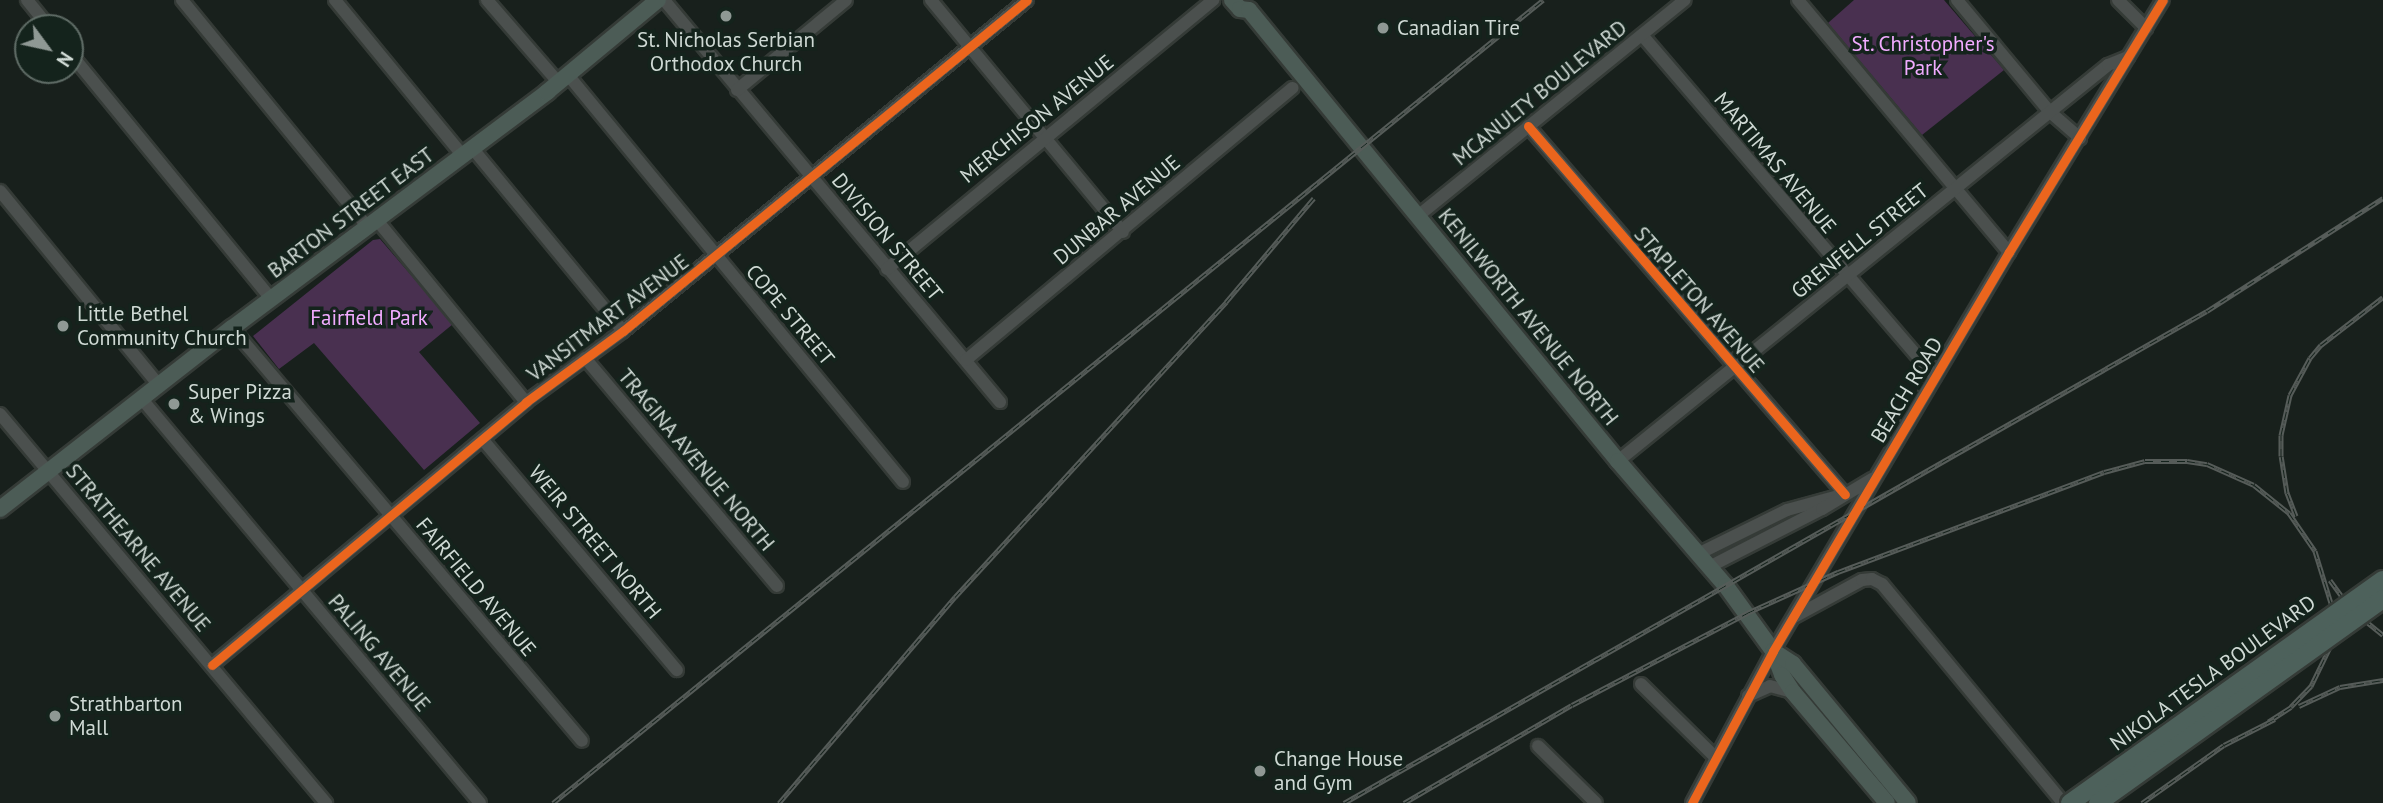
<!DOCTYPE html>
<html>
<head>
<meta charset="utf-8">
<style>
	body { margin:0 }
	#map { position:relative; width:2383px; height:803px; overflow:hidden; background:#18201c; font-family:"PT Sans",sans-serif }
	div>[style] { position:absolute }
	.green>* { inset:0; background:#493050 }
	.roads { filter:drop-shadow(2px 0 #353b37) drop-shadow(-2px 0 #353b37) drop-shadow(0 2px #353b37) drop-shadow(0 -2px #353b37) }
	.minor>* { height:12px; margin:-6px; padding:0 6px; transform-origin:6px; border-radius:6px; background:#4b504e }
	.major>* { height:16px; margin:-8px; padding:0 8px; transform-origin:8px; border-radius:8px; background:#4c5c56 }
	.rail>* { height:5px; margin-top:-2.5px; transform-origin:0; background:repeating-linear-gradient(90deg,#14231c 0 8px,#565c59 0 16px); box-sizing:border-box; border-block:2px solid #565c59 }
	.bridges { filter:drop-shadow(2px 0 #353b37) drop-shadow(-2px 0 #353b37) drop-shadow(0 2px #353b37) drop-shadow(0 -2px #353b37) }
	.highway-bridge>* { height:18px; margin:-9px; padding:0 9px; transform-origin:9px; border-radius:9px; background:#4d615b }
	.cycleway>* { height:9px; margin:-4.5px; padding:0 4.5px; transform-origin:4.5px; border-radius:4.5px; background:#eb651d }
	.dots>* { width:19px; height:19px; translate:-50% -50%; box-sizing:border-box; border:4px solid #14231c; border-radius:50% }
	span { translate:-50% -50%; white-space:nowrap; text-align:center; line-height:1.15; -webkit-text-stroke:7px #14231c; paint-order:stroke }
	.poi-label { font-size:21px; color:#cfd9d4 }
	.left { translate:0 -50%; text-align:left }
	.park-label { font-size:21px; color:#f1abff }
	.street-label { font-size:21px; color:#cfd9d4 }
	.north { position:absolute; left:14px; top:14px; width:70px; height:70px; box-sizing:border-box; background:#14231c; border:2px solid #5f6c66; border-radius:50%; rotate:123deg; font-size:19px; font-weight:700; line-height:28px; text-align:center; color:#cfd9d4 }
	.north::after { content:''; display:block; margin:auto; width:24px; height:32px; background:#8f9894; clip-path:polygon(50% 0,100% 100%,50% 72%,0 100%) }
</style>
</head>
<body>
<div id="map">
	<div class="green">
		<i style="clip-path:polygon(1854px 0,1944px 0,2004px 70px,1922px 135px,1828px 23px)"></i>
		<i style="clip-path:polygon(380px 239px,453px 324px,419px 352px,480px 423px,424px 470px,314px 343px,279px 369px,253px 336px,373px 240px)"></i>
	</div>
	<div class="roads">
		<div class="minor">
			<i style="left:27px;top:0;width:36px;rotate:51deg"></i>
			<i style="left:182px;top:0;width:292px;rotate:50.7deg"></i>
			<i style="left:335px;top:0;width:202px;rotate:50.6deg"></i>
			<i style="left:487px;top:0;width:110px;rotate:49.1deg"></i>
			<i style="left:664px;top:0;width:524px;rotate:50.11deg"></i>
			<i style="left:931px;top:0;width:301px;rotate:50.4deg"></i>
			<i style="left:1798px;top:0;width:329px;rotate:50.1deg"></i>
			<i style="left:1957px;top:0;width:146px;rotate:50.3deg"></i>
			<i style="left:2050px;top:112px;width:40px;rotate:41deg"></i>
			<i style="left:2118px;top:0;width:40px;rotate:45deg"></i>
			<i style="left:1642px;top:35px;width:450px;rotate:49.4deg"></i>
			<i style="left:70px;top:53px;width:318px;rotate:50.7deg"></i>
			<i style="left:568px;top:75px;width:527px;rotate:50.54deg"></i>
			<i style="left:737px;top:90px;width:141px;rotate:-39.5deg"></i>
			<i style="left:1528px;top:126px;width:486px;rotate:49.3deg"></i>
			<i style="left:473px;top:149px;width:236px;rotate:50.5deg"></i>
			<i style="left:0;top:191px;width:251px;rotate:50.7deg"></i>
			<i style="left:1418px;top:216px;width:343px;rotate:-39deg"></i>
			<i style="left:376px;top:219px;width:237px;rotate:50.7deg"></i>
			<i style="left:887px;top:269px;width:423px;rotate:-39.5deg"></i>
			<i style="left:232px;top:328px;width:541px;rotate:49.72deg"></i>
			<i style="left:585px;top:358px;width:298px;rotate:49.9deg"></i>
			<i style="left:966px;top:360px;width:425px;rotate:-39.8deg"></i>
			<i style="left:141px;top:398px;width:528px;rotate:50.07deg"></i>
			<i style="left:0;top:414px;width:508px;rotate:50.04deg"></i>
			<i style="left:483px;top:440px;width:301px;rotate:49.9deg"></i>
			<i style="left:1618px;top:461px;width:630px;rotate:-38.94deg"></i>
			<i style="left:2108px;top:65px;width:22px;rotate:-22deg"></i>
			<i style="left:1698px;top:554px;width:99px;rotate:-26.3deg"></i>
			<i style="left:1787px;top:510px;width:53px;rotate:-15.4deg"></i>
			<i style="left:1709px;top:567px;width:127px;rotate:-27.2deg"></i>
			<i style="left:1822px;top:509px;width:58px;rotate:-31deg"></i>
			<i style="left:1794px;top:617px;width:77px;rotate:-28.6deg"></i>
			<i style="left:1862px;top:580px;width:10px;rotate:-6deg"></i>
			<i style="left:1872px;top:579px;width:11px;rotate:27deg"></i>
			<i style="left:1882px;top:584px;width:284px;rotate:50.4deg"></i>
			<i style="left:212px;top:665px;width:410px;rotate:-39.9deg"></i>
			<i style="left:526px;top:402px;width:120px;rotate:-36.2deg"></i>
			<i style="left:623px;top:331px;width:522px;rotate:-39.33deg"></i>
			<i style="left:1641px;top:684px;width:104px;rotate:44.6deg"></i>
			<i style="left:1748px;top:696px;width:24px;rotate:-24deg"></i>
			<i style="left:1770px;top:686px;width:24px;rotate:15deg"></i>
			<i style="left:1538px;top:746px;width:81px;rotate:44.5deg"></i>
			<i style="left:1692px;top:803px;width:172px;rotate:-61.9deg"></i>
			<i style="left:1773px;top:651px;width:464px;rotate:-59.4deg"></i>
			<i style="left:2009px;top:252px;width:295px;rotate:-58.6deg"></i>
		</div>
		<div class="major">
			<i style="left:1232px;top:0;width:12px;rotate:48deg"></i>
			<i style="left:1240px;top:9px;width:9px;rotate:6deg"></i>
			<i style="left:1249px;top:10px;width:583px;rotate:50.71deg"></i>
			<i style="left:1618px;top:461px;width:165px;rotate:49.2deg"></i>
			<i style="left:1726px;top:586px;width:80px;rotate:54.1deg"></i>
			<i style="left:1773px;top:651px;width:26px;rotate:69deg"></i>
			<i style="left:1782px;top:675px;width:20px;rotate:57deg"></i>
			<i style="left:1793px;top:692px;width:145px;rotate:49.7deg"></i>
			<i style="left:0;top:509px;width:294px;rotate:-38deg"></i>
			<i style="left:232px;top:328px;width:394px;rotate:-36.8deg"></i>
			<i style="left:547px;top:92px;width:144px;rotate:-39.7deg"></i>
			<i style="left:1773px;top:651px;width:24px;rotate:33deg"></i>
			<i style="left:1793px;top:664px;width:180px;rotate:50.4deg"></i>
		</div>
	</div>
	<div class="rail">
		<i style="left:2296px;top:516px;width:25px;rotate:-111deg"></i>
		<i style="left:2287px;top:493px;width:37px;rotate:-99deg"></i>
		<i style="left:2281px;top:456px;width:21px;rotate:-90deg"></i>
		<i style="left:2281px;top:435px;width:41px;rotate:-77.3deg"></i>
		<i style="left:2290px;top:395px;width:42px;rotate:-61.6deg"></i>
		<i style="left:2310px;top:358px;width:17px;rotate:-50deg"></i>
		<i style="left:2321px;top:345px;width:78px;rotate:-37.7deg"></i>
		<i style="left:2330px;top:580px;width:36px;rotate:54deg"></i>
		<i style="left:2351px;top:609px;width:41px;rotate:39.1deg"></i>
		<i style="left:2299px;top:706px;width:45px;rotate:-24.9deg"></i>
		<i style="left:2340px;top:687px;width:44px;rotate:-9.2deg"></i>
		<i style="left:553px;top:803px;width:1275px;rotate:-39.05deg"></i>
		<i style="left:779px;top:803px;width:271px;rotate:-49.5deg"></i>
		<i style="left:955px;top:597px;width:401px;rotate:-47.4deg"></i>
		<i style="left:1226px;top:302px;width:136px;rotate:-49.8deg"></i>
		<i style="left:1344px;top:803px;width:993px;rotate:-29.69deg"></i>
		<i style="left:2207px;top:311px;width:209px;rotate:-32.7deg"></i>
		<i style="left:1404px;top:803px;width:194px;rotate:-30.3deg"></i>
		<i style="left:1572px;top:705px;width:198px;rotate:-27.7deg"></i>
		<i style="left:1747px;top:613px;width:100px;rotate:-24.3deg"></i>
		<i style="left:1838px;top:572px;width:284px;rotate:-20.6deg"></i>
		<i style="left:2104px;top:472px;width:42px;rotate:-15deg"></i>
		<i style="left:2145px;top:461px;width:42px"></i>
		<i style="left:2187px;top:461px;width:20px;rotate:9deg"></i>
		<i style="left:2207px;top:464px;width:51px;rotate:24.1deg"></i>
		<i style="left:2254px;top:485px;width:45px;rotate:38.7deg"></i>
		<i style="left:2289px;top:513px;width:46px;rotate:55.6deg"></i>
		<i style="left:2315px;top:551px;width:54px;rotate:72.9deg"></i>
		<i style="left:2331px;top:603px;width:42px;rotate:90deg"></i>
		<i style="left:2331px;top:645px;width:46px;rotate:116deg"></i>
		<i style="left:2311px;top:686px;width:29px;rotate:134deg"></i>
		<i style="left:2291px;top:707px;width:27px;rotate:147deg"></i>
		<i style="left:2142px;top:803px;width:100px;rotate:-35.3deg"></i>
		<i style="left:2224px;top:745px;width:57px;rotate:-27deg"></i>
	</div>
	<div class="bridges">
		<div class="highway-bridge">
			<i style="left:2070px;top:803px;width:384px;rotate:-35.5deg"></i>
			<i style="left:2098px;top:803px;width:350px;rotate:-35.6deg"></i>
		</div>
	</div>
	<div class="cycleway">
		<i style="left:1528px;top:126px;width:486px;rotate:49.3deg"></i>
		<i style="left:212px;top:665px;width:410px;rotate:-39.9deg"></i>
		<i style="left:526px;top:402px;width:120px;rotate:-36.2deg"></i>
		<i style="left:623px;top:331px;width:522px;rotate:-39.33deg"></i>
		<i style="left:1692px;top:803px;width:172px;rotate:-61.9deg"></i>
		<i style="left:1773px;top:651px;width:464px;rotate:-59.4deg"></i>
		<i style="left:2009px;top:252px;width:295px;rotate:-58.6deg"></i>
	</div>
	<div class="dots">
		<i style="left:726px;top:16px;background:#8f9894"></i>
		<i style="left:1383px;top:28px;background:#8f9894"></i>
		<i style="left:63px;top:326px;background:#8f9894"></i>
		<i style="left:174px;top:404px;background:#8f9894"></i>
		<i style="left:55px;top:716px;background:#8f9894"></i>
		<i style="left:1260px;top:771px;background:#8f9894"></i>
	</div>
	<div class="poi-label">
		<span class="left" style="left:1397px;top:28px">Canadian Tire</span>
		<span style="left:726px;top:52px">St. Nicholas Serbian<br>Orthodox Church</span>
		<span class="left" style="left:77px;top:326px">Little Bethel<br>Community Church</span>
		<span class="left" style="left:188px;top:404px">Super Pizza<br>&amp; Wings</span>
		<span class="left" style="left:69px;top:716px">Strathbarton<br>Mall</span>
		<span class="left" style="left:1274px;top:771px">Change House<br>and Gym</span>
	</div>
	<div class="park-label">
		<span style="left:1923px;top:56px">St. Christopher's<br>Park</span>
		<span style="left:369px;top:318px">Fairfield Park</span>
	</div>
	<div class="street-label">
		<span style="left:1540px;top:93px;rotate:-39deg">MCANULTY BOULEVARD</span>
		<span style="left:1037px;top:119px;rotate:-39deg">MERCHISON AVENUE</span>
		<span style="left:1775px;top:163px;rotate:50deg">MARTIMAS AVENUE</span>
		<span style="left:1117px;top:210px;rotate:-40deg">DUNBAR AVENUE</span>
		<span style="left:351px;top:213px;rotate:-37deg">BARTON STREET EAST</span>
		<span style="left:887px;top:237px;rotate:50deg">DIVISION STREET</span>
		<span style="left:1860px;top:241px;rotate:-39deg">GRENFELL STREET</span>
		<span style="left:1699px;top:300px;rotate:49deg">STAPLETON AVENUE</span>
		<span style="left:790px;top:315px;rotate:50deg">COPE STREET</span>
		<span style="left:1528px;top:317px;rotate:51deg">KENILWORTH AVENUE NORTH</span>
		<span style="left:608px;top:318px;rotate:-37deg">VANSITMART AVENUE</span>
		<span style="left:1907px;top:390px;rotate:-59deg">BEACH ROAD</span>
		<span style="left:696px;top:460px;rotate:50deg">TRAGINA AVENUE NORTH</span>
		<span style="left:595px;top:542px;rotate:50deg">WEIR STREET NORTH</span>
		<span style="left:138px;top:548px;rotate:50deg">STRATHEARNE AVENUE</span>
		<span style="left:476px;top:587px;rotate:50deg">FAIRFIELD AVENUE</span>
		<span style="left:379px;top:653px;rotate:50deg">PALING AVENUE</span>
		<span style="left:2213px;top:673px;rotate:-36deg">NIKOLA TESLA BOULEVARD</span>
	</div>
	<div class="north">N</div>
</div>
</body>
</html>
